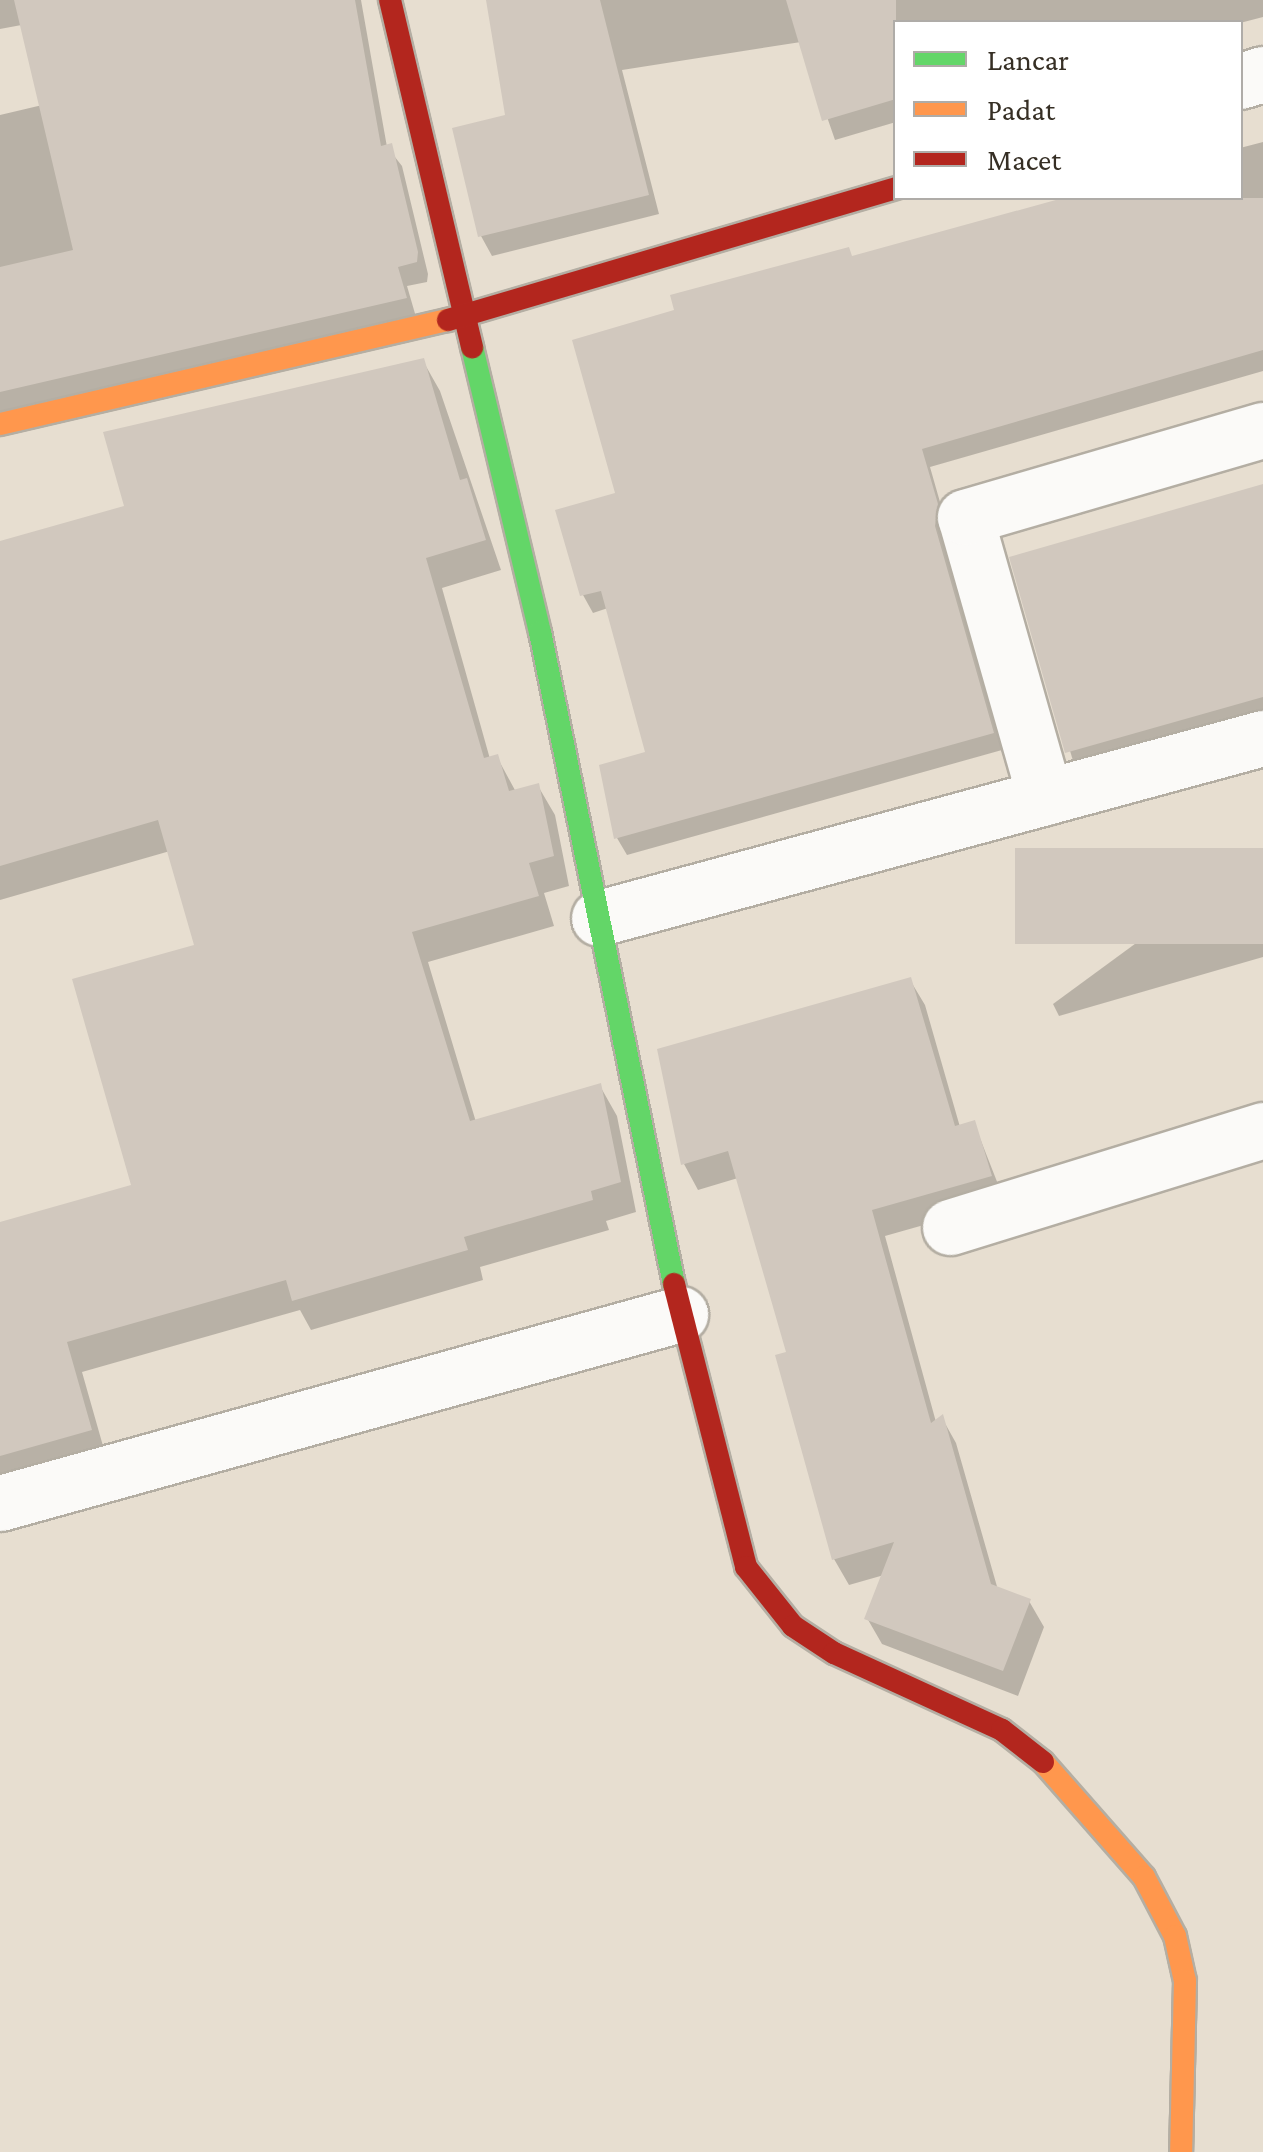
<!DOCTYPE html>
<html>
<head>
<meta charset="utf-8">
<style>
	body { margin:0 }
	#map { position:relative; width:1263px; height:2152px; overflow:hidden; background:#e7ded0; font-family:"Crimson Pro",serif }
	div>[style] { position:absolute }
	.shadow>* { inset:0; background:#0003 }
	.building>* { inset:0; background:#d1c8be; transform-origin:0 0 }
	.roads { filter:drop-shadow(2px 0 #b4aea3) drop-shadow(-2px 0 #b4aea3) drop-shadow(0 2px #b4aea3) drop-shadow(0 -2px #b4aea3) }
	.street>* { height:55px; margin:-27.5px; padding:0 27.5px; transform-origin:27.5px; border-radius:27.5px; background:#fbfaf8 }
	.fast>* { height:22px; margin:-11px; padding:0 11px; transform-origin:11px; border-radius:11px; background:#63d668 }
	.slow>* { height:22px; margin:-11px; padding:0 11px; transform-origin:11px; border-radius:11px; background:#ff974d }
	.jam>* { height:22px; margin:-11px; padding:0 11px; transform-origin:11px; border-radius:11px; background:#b3261e }
	span { translate:-50% -50%; white-space:nowrap; text-align:center; line-height:1.15; -webkit-text-stroke:9px #fff; paint-order:stroke }
	.legend { position:absolute; left:893px; top:20px; width:350px; height:180px; box-sizing:border-box; background:#fff; border:2px solid #afaca8; margin:0; padding:12px 18px; list-style:none; font-size:30px; color:#362f25 }
	.legend li { display:flex; align-items:center; gap:20px; height:50px }
	.legend b { width:50px; border:2px solid #afaca8 }
</style>
</head>
<body>
<div id="map">
	<div class="shadow">
		<i style="clip-path:polygon(0 0,156px 0,0 29px)"></i>
		<i style="clip-path:polygon(162px 0,361px 0,387px 147px,402px 166px,428px 274px,427px 282px,407px 286px,416px 317px,0 416px,0 115px,178px 73px)"></i>
		<i style="clip-path:polygon(488px 0,1263px 0,1263px 17px,1240px 23px,896px 22px,896px 122px,835px 140px,801px 42px,622px 70px,659px 214px,492px 256px,481px 236px,508px 116px)"></i>
		<i style="clip-path:polygon(1263px 142px,1263px 371px,930px 467px,946px 523px,943px 545px,1002px 750px,627px 855px,617px 838px,648px 753px,608px 608px,593px 613px,583px 595px,558px 512px,619px 494px,853px 259px,1067px 198px,1240px 198px,1240px 148px)"></i>
		<i style="clip-path:polygon(423px 361px,440px 391px,501px 570px,442px 588px,490px 759px,497px 757px,516px 792px,538px 786px,555px 815px,569px 886px,544px 893px,554px 926px,428px 962px,476px 1122px,600px 1086px,617px 1116px,636px 1212px,606px 1221px,609px 1230px,480px 1267px,483px 1280px,311px 1330px,300px 1310px,82px 1372px,107px 1460px,0 1492px,0 1225px,134px 1186px,197px 947px,170px 851px,0 900px,0 544px,127px 508px)"></i>
		<i style="clip-path:polygon(1263px 486px,1263px 710px,1074px 764px,1012px 558px)"></i>
		<i style="clip-path:polygon(1263px 850px,1263px 957px,1059px 1016px,1053px 1004px)"></i>
		<i style="clip-path:polygon(910px 980px,925px 1005px,960px 1127px,974px 1123px,1005px 1202px,885px 1236px,936px 1422px,942px 1418px,956px 1443px,998px 1590px,1029px 1601px,1044px 1627px,1018px 1696px,882px 1644px,867px 1618px,884px 1575px,849px 1585px,834px 1559px,789px 1354px,738px 1178px,698px 1190px,684px 1164px)"></i>
	</div>
	<div class="building">
		<i style="clip-path:polygon(14px 0,355px 0,381px 146px,392px 143px,418px 252px,417px 262px,398px 267px,407px 298px,0 392px,0 267px,73px 250px)"></i>
		<i style="clip-path:polygon(486px 0,600px 0,649px 195px,478px 237px,452px 128px,505px 115px)"></i>
		<i style="clip-path:polygon(786px 0,896px 0,896px 99px,822px 121px)"></i>
		<i style="clip-path:polygon(1063px 198px,1263px 198px,1263px 350px,922px 449px,938px 504px,935px 526px,994px 733px,614px 839px,599px 765px,645px 752px,601px 591px,580px 596px,555px 510px,615px 493px,572px 340px,674px 310px,670px 295px,849px 247px,852px 256px)"></i>
		<i style="clip-path:polygon(424px 358px,460px 480px,467px 478px,486px 540px,426px 558px,484px 758px,498px 754px,509px 791px,539px 783px,554px 856px,529px 863px,539px 896px,412px 932px,470px 1121px,601px 1083px,621px 1182px,591px 1191px,593px 1200px,464px 1237px,468px 1250px,292px 1301px,286px 1280px,67px 1342px,92px 1430px,0 1456px,0 1222px,131px 1185px,72px 979px,194px 945px,158px 820px,0 866px,0 541px,124px 506px,103px 432px)"></i>
		<i style="clip-path:polygon(1263px 484px,1263px 697px,1065px 753px,1009px 557px)"></i>
		<i style="left:1263px;top:848px;width:96px;height:248px;rotate:90deg"></i>
		<i style="clip-path:polygon(911px 977px,955px 1126px,975px 1120px,992px 1176px,872px 1210px,931px 1423px,943px 1414px,991px 1584px,1031px 1599px,1003px 1671px,864px 1619px,894px 1542px,832px 1560px,775px 1355px,786px 1352px,728px 1151px,681px 1165px,657px 1049px)"></i>
	</div>
	<div class="roads">
		<div class="street">
			<i style="left:1240px;top:81px;width:24px;rotate:-17deg"></i>
			<i style="left:1045px;top:797px;width:291px;rotate:-105.9deg"></i>
			<i style="left:965px;top:517px;width:310px;rotate:-16.3deg"></i>
			<i style="left:599px;top:918px;width:688px;rotate:-15.17deg"></i>
			<i style="left:950px;top:1227px;width:328px;rotate:-17.2deg"></i>
			<i style="left:0;top:1503px;width:706px;rotate:-15.53deg"></i>
		</div>
		<div class="fast">
			<i style="left:472px;top:347px;width:293px;rotate:76.6deg"></i>
			<i style="left:540px;top:632px;width:666px;rotate:78.39deg"></i>
		</div>
		<div class="slow">
			<i style="left:0;top:424px;width:460px;rotate:-13.1deg"></i>
			<i style="left:1043px;top:1762px;width:153px;rotate:48.7deg"></i>
			<i style="left:1144px;top:1877px;width:67px;rotate:62.3deg"></i>
			<i style="left:1175px;top:1936px;width:46px;rotate:77.5deg"></i>
			<i style="left:1185px;top:1981px;width:171px;rotate:91.3deg"></i>
		</div>
		<div class="jam">
			<i style="left:390px;top:0;width:357px;rotate:76.7deg"></i>
			<i style="left:448px;top:320px;width:467px;rotate:-16.4deg"></i>
			<i style="left:674px;top:1284px;width:292px;rotate:75.7deg"></i>
			<i style="left:746px;top:1567px;width:75px;rotate:51.5deg"></i>
			<i style="left:793px;top:1626px;width:49px;rotate:33.4deg"></i>
			<i style="left:834px;top:1653px;width:185px;rotate:24.6deg"></i>
			<i style="left:1002px;top:1730px;width:52px;rotate:38deg"></i>
		</div>
	</div>
	<ul class="legend">
	<li><b style="height:12px;background:#63d668"></b>Lancar</li>
	<li><b style="height:12px;background:#ff974d"></b>Padat</li>
	<li><b style="height:12px;background:#b3261e"></b>Macet</li>
	</ul>
</div>
</body>
</html>
